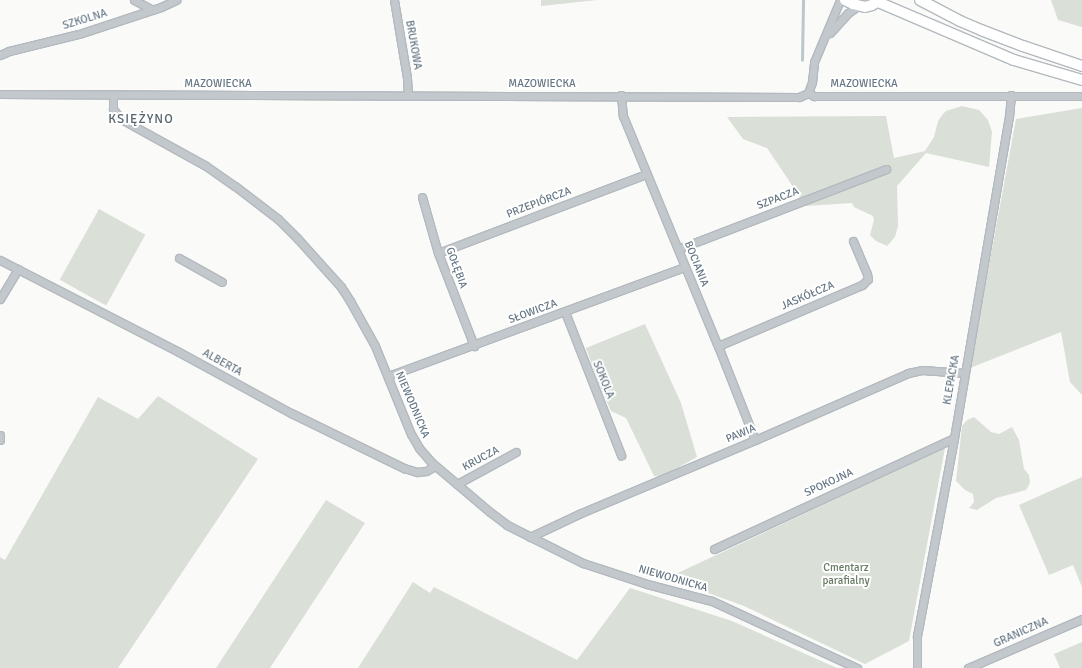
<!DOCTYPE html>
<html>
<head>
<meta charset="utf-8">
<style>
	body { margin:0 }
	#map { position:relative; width:1082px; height:668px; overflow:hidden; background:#fafaf8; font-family:Signika,sans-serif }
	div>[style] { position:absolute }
	.green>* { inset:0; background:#dadfd7; transform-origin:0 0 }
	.stream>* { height:2.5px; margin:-1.25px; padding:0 1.25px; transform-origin:1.25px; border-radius:1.25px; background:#bbc7cb }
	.roads { filter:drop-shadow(1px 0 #b3babf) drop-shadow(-1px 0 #b3babf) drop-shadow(0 1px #b3babf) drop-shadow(0 -1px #b3babf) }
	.minor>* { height:7px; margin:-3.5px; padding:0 3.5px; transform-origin:3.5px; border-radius:3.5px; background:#c3c8cc }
	.secondary>* { height:10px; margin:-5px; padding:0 5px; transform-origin:5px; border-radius:5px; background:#fff }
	span { translate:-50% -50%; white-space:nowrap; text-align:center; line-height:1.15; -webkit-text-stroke:4px #fff; paint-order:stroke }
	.street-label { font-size:11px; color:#657683 }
	.park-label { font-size:11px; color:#687a64 }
	.quarter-label { font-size:13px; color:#57646e; letter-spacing:1px }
</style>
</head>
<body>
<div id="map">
	<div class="green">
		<i style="clip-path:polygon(541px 0,597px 0,541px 6px)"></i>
		<i style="clip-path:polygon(1051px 0,1082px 0,1082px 27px,1058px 20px)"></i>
		<i style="clip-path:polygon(962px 106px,979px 110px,988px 120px,992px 132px,989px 167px,926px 153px,897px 186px,898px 226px,895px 237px,887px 246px,876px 241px,870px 235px,874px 220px,873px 216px,854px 207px,852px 203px,806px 206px,767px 148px,743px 139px,727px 117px,886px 116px,894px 158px,925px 151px,934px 137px,938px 121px,943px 114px,946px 111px)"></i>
		<i style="clip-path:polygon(1082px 108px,1082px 395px,1070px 382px,1061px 332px,970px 368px,1016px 119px)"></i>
		<i style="left:99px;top:209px;width:53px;height:81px;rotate:29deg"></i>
		<i style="clip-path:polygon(645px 324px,681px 403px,697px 457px,663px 476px,654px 476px,626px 418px,611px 411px,598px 382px,586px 348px)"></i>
		<i style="clip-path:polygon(158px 396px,258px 459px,118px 668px,0 668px,0 557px,5px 560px,98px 397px,138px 419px)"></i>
		<i style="clip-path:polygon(974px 417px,991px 432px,999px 434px,1012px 427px,1019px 440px,1024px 469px,1029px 475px,1030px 483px,1026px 490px,996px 498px,977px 510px,969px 508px,974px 502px,973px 494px,965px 490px,956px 481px,962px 426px,967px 420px)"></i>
		<i style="clip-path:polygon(945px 448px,909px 641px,865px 664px,744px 606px,667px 578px)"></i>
		<i style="clip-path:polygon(1082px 477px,1082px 587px,1073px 565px,1049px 575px,1019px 505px)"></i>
		<i style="clip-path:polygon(326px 500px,365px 523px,270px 668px,216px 668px)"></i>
		<i style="clip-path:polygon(413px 582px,430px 593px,434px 587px,577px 660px,630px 588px,732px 621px,837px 668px,358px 668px)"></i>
		<i style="clip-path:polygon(1082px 642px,1082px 668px,1060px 668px,1054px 654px)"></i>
	</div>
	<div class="stream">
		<i style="left:802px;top:60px;width:60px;rotate:-89deg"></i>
	</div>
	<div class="roads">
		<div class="minor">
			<i style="left:134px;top:0;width:21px;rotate:28deg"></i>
			<i style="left:394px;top:0;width:79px;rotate:80.5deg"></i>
			<i style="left:407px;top:78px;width:17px;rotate:87deg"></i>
			<i style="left:830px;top:33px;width:27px;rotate:-48deg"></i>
			<i style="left:848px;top:13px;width:12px;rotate:-35deg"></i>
			<i style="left:0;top:55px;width:10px;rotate:-24deg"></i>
			<i style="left:9px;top:51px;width:72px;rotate:-13.7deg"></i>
			<i style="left:79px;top:34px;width:86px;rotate:-18.2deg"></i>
			<i style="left:161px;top:7px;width:17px;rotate:-25deg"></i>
			<i style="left:808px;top:93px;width:12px;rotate:-70deg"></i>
			<i style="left:812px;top:82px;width:20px;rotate:-84deg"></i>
			<i style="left:814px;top:62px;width:67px;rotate:-67.2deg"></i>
			<i style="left:0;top:94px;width:799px;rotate:0.22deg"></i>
			<i style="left:799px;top:97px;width:10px;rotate:-24deg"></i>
			<i style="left:808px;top:93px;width:7px;rotate:27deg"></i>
			<i style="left:814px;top:96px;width:268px"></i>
			<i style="left:113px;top:95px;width:14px;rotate:90deg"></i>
			<i style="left:113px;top:109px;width:13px;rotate:51deg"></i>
			<i style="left:121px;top:119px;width:97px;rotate:28.9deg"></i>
			<i style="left:206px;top:166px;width:35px;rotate:35deg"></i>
			<i style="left:235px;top:186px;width:54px;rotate:37.5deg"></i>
			<i style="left:278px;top:219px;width:28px;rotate:45deg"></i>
			<i style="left:298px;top:239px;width:64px;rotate:48.1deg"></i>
			<i style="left:341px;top:287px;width:17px;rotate:57deg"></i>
			<i style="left:350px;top:301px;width:51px;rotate:60.9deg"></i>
			<i style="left:375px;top:346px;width:95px;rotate:67.8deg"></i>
			<i style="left:411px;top:434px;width:16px;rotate:60deg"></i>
			<i style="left:419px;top:448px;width:18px;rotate:49deg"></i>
			<i style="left:431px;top:462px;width:77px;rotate:40.3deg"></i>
			<i style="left:490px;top:512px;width:21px;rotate:37deg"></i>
			<i style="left:507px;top:525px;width:85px;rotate:26.6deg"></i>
			<i style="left:583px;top:563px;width:67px;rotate:18.2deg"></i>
			<i style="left:647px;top:584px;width:67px;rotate:14.7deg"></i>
			<i style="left:712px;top:601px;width:160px;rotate:24.8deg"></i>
			<i style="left:621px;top:95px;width:21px;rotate:85deg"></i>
			<i style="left:623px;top:116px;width:249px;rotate:67.6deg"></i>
			<i style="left:718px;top:346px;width:101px;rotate:68.5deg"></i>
			<i style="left:422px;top:197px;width:58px;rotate:74.1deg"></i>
			<i style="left:438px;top:253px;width:100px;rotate:68.8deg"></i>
			<i style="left:678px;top:249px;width:223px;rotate:-21deg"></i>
			<i style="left:438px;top:253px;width:222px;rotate:-20.8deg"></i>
			<i style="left:179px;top:258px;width:49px;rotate:29.2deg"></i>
			<i style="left:0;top:260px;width:201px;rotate:27.2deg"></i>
			<i style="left:179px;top:352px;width:128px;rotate:28.6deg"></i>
			<i style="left:291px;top:413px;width:126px;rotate:26deg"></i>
			<i style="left:404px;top:468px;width:14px;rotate:17deg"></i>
			<i style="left:417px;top:472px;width:9px;rotate:-6deg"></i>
			<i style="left:426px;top:471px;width:10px;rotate:-29deg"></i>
			<i style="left:0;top:299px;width:35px;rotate:-59deg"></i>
			<i style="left:565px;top:312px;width:154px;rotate:68.6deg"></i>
			<i style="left:718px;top:346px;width:156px;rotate:-23deg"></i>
			<i style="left:862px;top:285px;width:8px;rotate:-45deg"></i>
			<i style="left:868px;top:279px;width:5px;rotate:-101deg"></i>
			<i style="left:867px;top:274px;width:36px;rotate:-113deg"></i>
			<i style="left:388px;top:376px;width:316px;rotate:-20.2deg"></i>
			<i style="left:0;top:435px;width:5px;rotate:90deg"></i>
			<i style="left:457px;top:484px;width:67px;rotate:-28.5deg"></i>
			<i style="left:530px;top:537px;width:56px;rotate:-25.2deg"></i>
			<i style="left:581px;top:513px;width:189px;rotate:-22.8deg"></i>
			<i style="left:755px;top:440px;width:167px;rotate:-23.6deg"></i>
			<i style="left:908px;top:373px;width:14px;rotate:-12deg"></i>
			<i style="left:922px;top:370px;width:43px;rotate:4deg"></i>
			<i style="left:714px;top:549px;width:264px;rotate:-24.8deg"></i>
			<i style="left:917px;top:668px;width:32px;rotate:-90deg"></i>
			<i style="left:917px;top:636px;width:201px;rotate:-79.4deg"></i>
			<i style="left:954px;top:438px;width:326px;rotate:-80.3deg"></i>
			<i style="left:1009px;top:117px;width:22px;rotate:-85deg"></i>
			<i style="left:968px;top:668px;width:124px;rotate:-23.3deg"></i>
		</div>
		<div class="secondary">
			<i style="left:845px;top:0;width:9px;rotate:27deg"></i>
			<i style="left:853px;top:4px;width:12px;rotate:14deg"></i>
			<i style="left:865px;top:7px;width:7px;rotate:-16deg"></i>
			<i style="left:872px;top:5px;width:10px;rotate:-29deg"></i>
			<i style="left:920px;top:0;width:45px;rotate:27.7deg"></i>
			<i style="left:960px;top:21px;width:23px;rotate:23deg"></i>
			<i style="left:981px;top:30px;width:45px;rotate:20.9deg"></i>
			<i style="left:1023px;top:46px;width:62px;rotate:18.7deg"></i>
			<i style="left:878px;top:2px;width:148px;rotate:23.1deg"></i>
			<i style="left:1014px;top:60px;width:71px;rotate:16.4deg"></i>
		</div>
	</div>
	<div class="street-label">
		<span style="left:85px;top:20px;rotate:-17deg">SZKOLNA</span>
		<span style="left:413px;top:45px;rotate:80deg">BRUKOWA</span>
		<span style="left:218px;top:84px">MAZOWIECKA</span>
		<span style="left:542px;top:84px">MAZOWIECKA</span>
		<span style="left:864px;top:84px">MAZOWIECKA</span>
		<span style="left:778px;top:199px;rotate:-21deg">SZPACZA</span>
		<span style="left:539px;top:203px;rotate:-21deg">PRZEPIÓRCZA</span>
		<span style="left:696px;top:264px;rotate:68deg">BOCIANIA</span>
		<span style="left:456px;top:268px;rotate:70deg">GOŁĘBIA</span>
		<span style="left:808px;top:296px;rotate:-23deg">JASKÓŁCZA</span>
		<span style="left:533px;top:312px;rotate:-20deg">SŁOWICZA</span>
		<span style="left:222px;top:363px;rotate:29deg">ALBERTA</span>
		<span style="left:603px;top:380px;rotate:68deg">SOKOLA</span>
		<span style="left:952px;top:380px;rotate:-80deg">KLEPACKA</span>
		<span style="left:412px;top:405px;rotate:67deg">NIEWODNICKA</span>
		<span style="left:741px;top:434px;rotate:-23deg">PAWIA</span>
		<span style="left:481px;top:459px;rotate:-28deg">KRUCZA</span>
		<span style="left:829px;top:483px;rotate:-25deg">SPOKOJNA</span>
		<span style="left:673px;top:579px;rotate:16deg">NIEWODNICKA</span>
		<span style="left:1021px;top:633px;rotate:-24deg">GRANICZNA</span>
	</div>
	<div class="park-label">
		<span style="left:846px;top:575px">Cmentarz<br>parafialny</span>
	</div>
	<div class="quarter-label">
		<span style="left:141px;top:119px">KSIĘŻYNO</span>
	</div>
</div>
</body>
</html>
